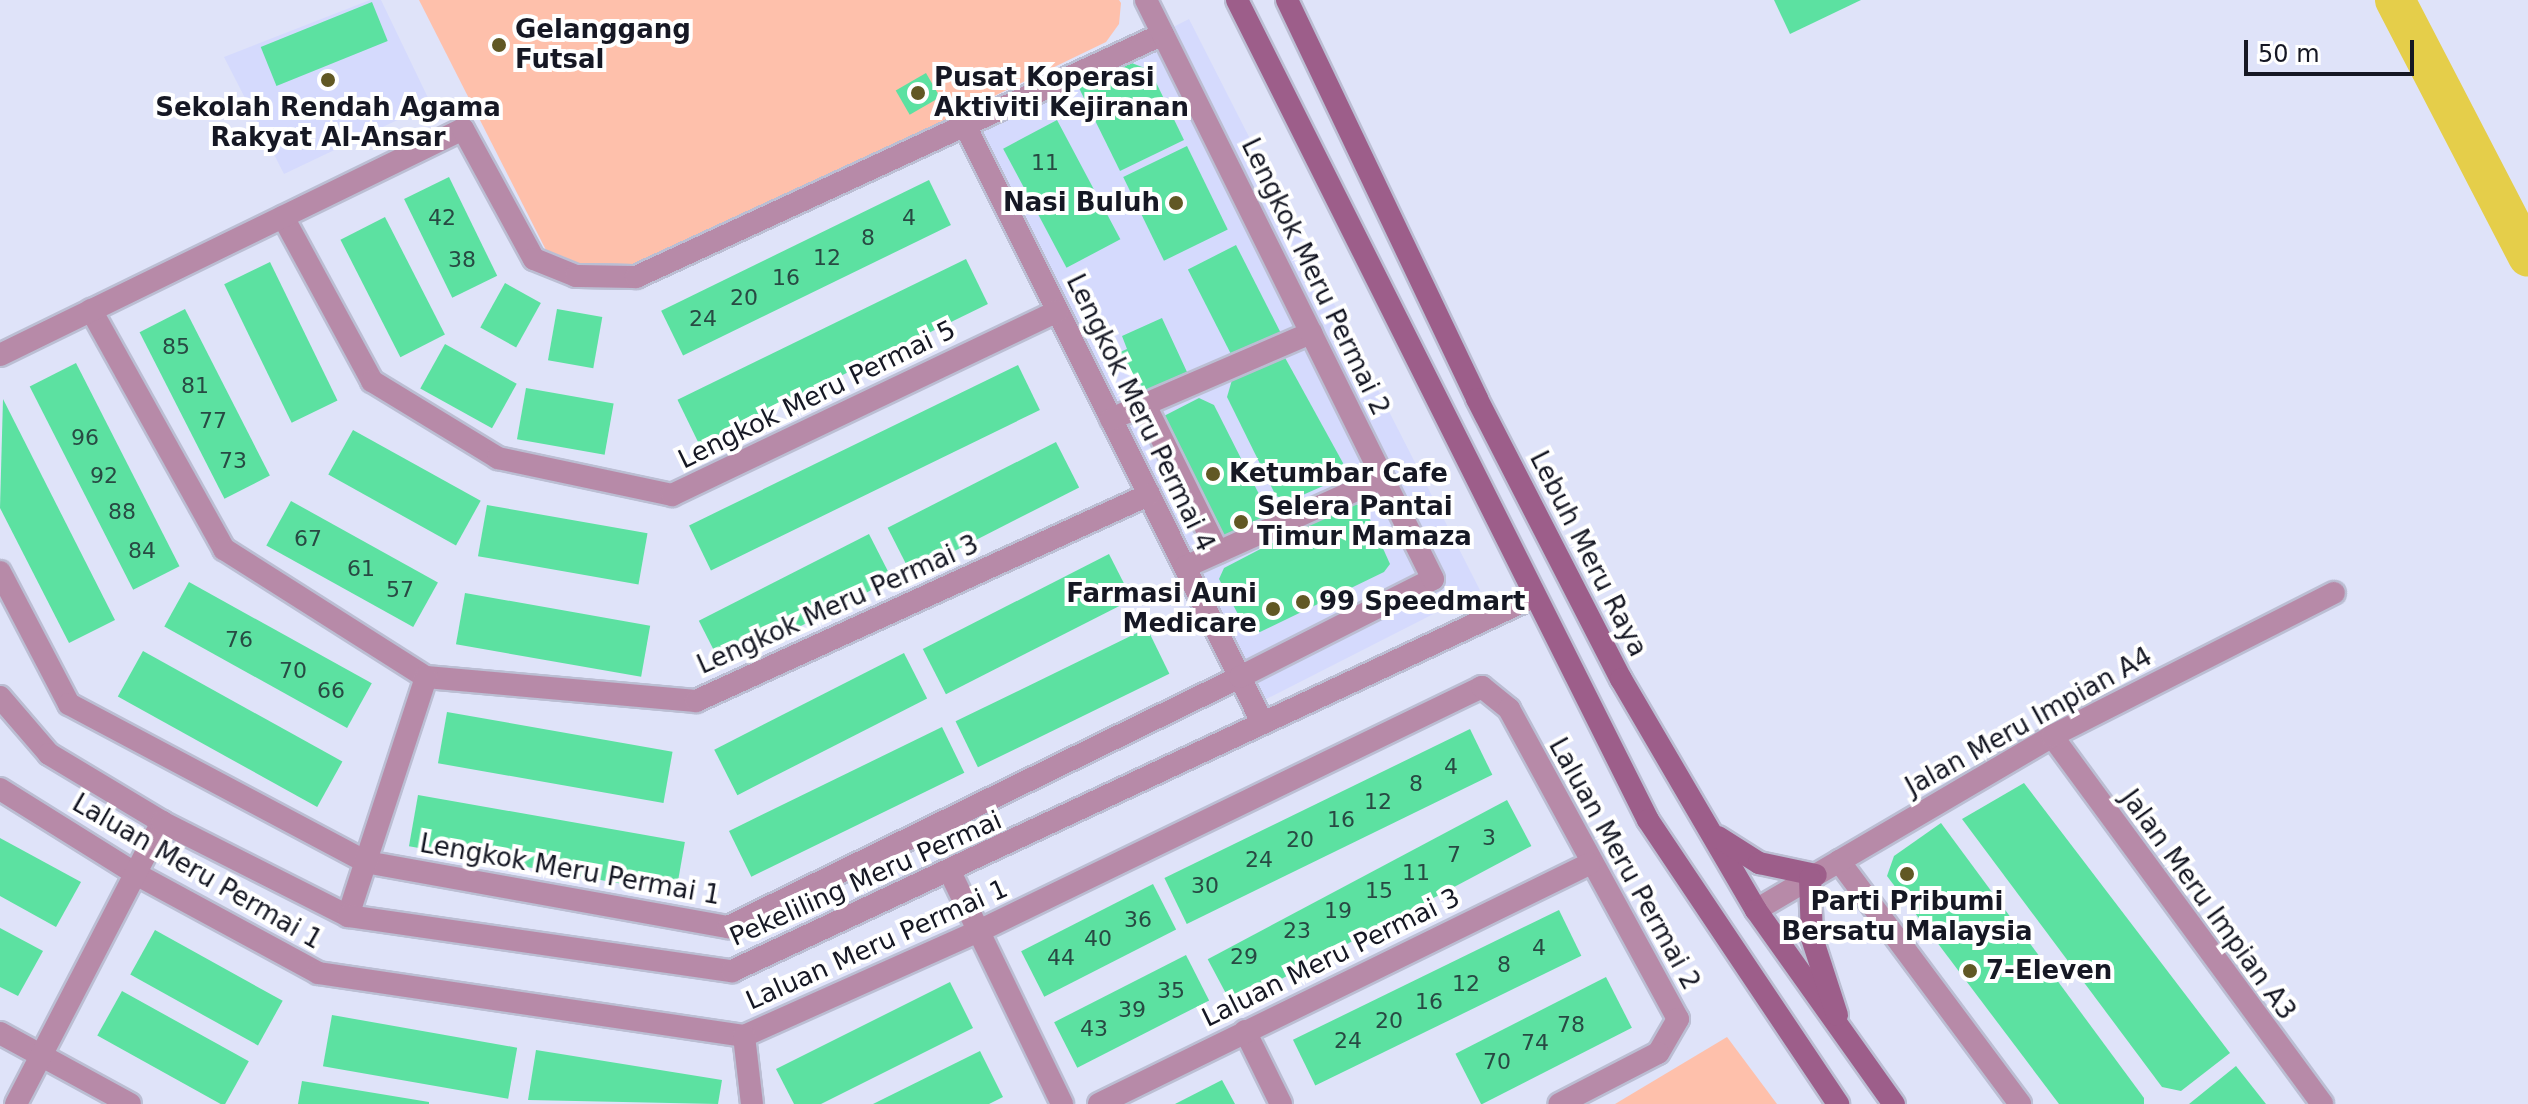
<!DOCTYPE html>
<html>
<head>
<meta charset="utf-8">
<style>
	body { margin:0 }
	#map { position:relative; width:2528px; height:1104px; overflow:hidden; background:#dfe3f9; font-family:"DejaVu Sans",sans-serif }
	div>[style] { position:absolute }
	.built>* { inset:0; background:#d5dafd; transform-origin:0 0 }
	.green>* { inset:0; background:#fec0ab }
	.river>* { height:40px; margin:-20px; padding:0 20px; transform-origin:20px; border-radius:20px; background:#e5ce4a }
	.building>* { inset:0; background:#5ce1a1; transform-origin:0 0 }
	.roads { filter:drop-shadow(2px 0 #bbbed3) drop-shadow(-2px 0 #bbbed3) drop-shadow(0 2px #bbbed3) drop-shadow(0 -2px #bbbed3) }
	.minor>* { height:22px; margin:-11px; padding:0 11px; transform-origin:11px; border-radius:11px; background:#b78aa8 }
	.tertiary>* { height:22px; margin:-11px; padding:0 11px; transform-origin:11px; border-radius:11px; background:#b78aa8 }
	.secondary>* { height:22px; margin:-11px; padding:0 11px; transform-origin:11px; border-radius:11px; background:#9d5e8a }
	.dots>* { width:22px; height:22px; translate:-50% -50%; box-sizing:border-box; border:4px solid #fff; border-radius:50% }
	span { translate:-50% -50%; white-space:nowrap; text-align:center; line-height:1.15; -webkit-text-stroke:8px #fff; paint-order:stroke }
	.number-label { font-size:22px; color:#284a43 }
	.number-label span { -webkit-text-stroke-width:0 }
	.poi-label { font-size:26px; color:#161824; font-weight:700 }
	.left { translate:0 -50%; text-align:left }
	.right { translate:-100% -50%; text-align:right }
	.street-label { font-size:26px; color:#161824 }
	.scale { position:absolute; left:2244px; top:40px; width:170px; height:36px; box-sizing:border-box; border:4px solid #161824; border-top:0; padding-left:10px; font-size:24px; line-height:28px; white-space:nowrap; color:#161824; -webkit-text-stroke:6px #fff; paint-order:stroke }
</style>
</head>
<body>
<div id="map">
	<div class="built">
		<i style="clip-path:polygon(370px 0,381px 0,431px 104px,284px 174px,224px 57px)"></i>
		<i style="left:1189px;top:19px;width:641px;height:250px;rotate:63deg"></i>
	</div>
	<div class="green">
		<i style="clip-path:polygon(419px 0,1119px 0,1121px 3px,1119px 24px,1106px 42px,646px 264px,611px 271px,550px 258px)"></i>
		<i style="clip-path:polygon(1727px 1037px,1777px 1104px,1615px 1104px)"></i>
	</div>
	<div class="river">
		<i style="left:2395px;top:0;width:289px;rotate:62.6deg"></i>
	</div>
	<div class="building">
		<i style="clip-path:polygon(1774px 0,1861px 0,1790px 34px)"></i>
		<i style="left:372px;top:2px;width:42px;height:120px;rotate:68deg"></i>
		<i style="clip-path:polygon(1129px 62px,1150px 70px,1184px 140px,1120px 171px,1078px 86px)"></i>
		<i style="left:926px;top:73px;width:28px;height:35px;rotate:60deg"></i>
		<i style="left:1057px;top:120px;width:135px;height:61px;rotate:62deg"></i>
		<i style="left:1187px;top:146px;width:93px;height:71px;rotate:64deg"></i>
		<i style="left:449px;top:177px;width:110px;height:50px;rotate:64deg"></i>
		<i style="left:929px;top:180px;width:50px;height:298px;rotate:64deg"></i>
		<i style="left:385px;top:217px;width:132px;height:50px;rotate:63deg"></i>
		<i style="left:1236px;top:245px;width:106px;height:54px;rotate:63deg"></i>
		<i style="left:966px;top:259px;width:50px;height:321px;rotate:64deg"></i>
		<i style="left:270px;top:262px;width:154px;height:51px;rotate:64deg"></i>
		<i style="left:505px;top:283px;width:41px;height:51px;rotate:29deg"></i>
		<i style="left:185px;top:309px;width:187px;height:51px;rotate:63deg"></i>
		<i style="left:557px;top:309px;width:46px;height:52px;rotate:10deg"></i>
		<i style="clip-path:polygon(1162px 318px,1187px 372px,1145px 391px,1118px 353px,1127px 349px,1122px 336px)"></i>
		<i style="left:445px;top:344px;width:82px;height:51px;rotate:29deg"></i>
		<i style="clip-path:polygon(1283px 354px,1343px 463px,1339px 479px,1289px 501px,1276px 496px,1227px 397px,1232px 380px)"></i>
		<i style="left:76px;top:363px;width:228px;height:52px;rotate:63deg"></i>
		<i style="left:1018px;top:365px;width:50px;height:366px;rotate:64deg"></i>
		<i style="left:526px;top:388px;width:89px;height:52px;rotate:10deg"></i>
		<i style="clip-path:polygon(1199px 398px,1214px 405px,1267px 510px,1258px 527px,1225px 542px,1162px 417px)"></i>
		<i style="clip-path:polygon(3px 399px,115px 620px,69px 643px,0 508px)"></i>
		<i style="left:353px;top:430px;width:146px;height:51px;rotate:29deg"></i>
		<i style="left:1056px;top:442px;width:51px;height:189px;rotate:63deg"></i>
		<i style="left:291px;top:501px;width:168px;height:51px;rotate:29deg"></i>
		<i style="clip-path:polygon(1349px 503px,1364px 506px,1390px 564px,1384px 572px,1260px 632px,1246px 629px,1219px 579px,1224px 568px)"></i>
		<i style="left:487px;top:505px;width:163px;height:52px;rotate:10deg"></i>
		<i style="left:869px;top:534px;width:51px;height:191px;rotate:63deg"></i>
		<i style="left:1109px;top:554px;width:51px;height:209px;rotate:63deg"></i>
		<i style="left:189px;top:582px;width:209px;height:51px;rotate:29deg"></i>
		<i style="left:465px;top:593px;width:188px;height:52px;rotate:10deg"></i>
		<i style="left:1147px;top:628px;width:51px;height:213px;rotate:64deg"></i>
		<i style="left:143px;top:651px;width:228px;height:52px;rotate:29deg"></i>
		<i style="left:904px;top:653px;width:51px;height:213px;rotate:63deg"></i>
		<i style="left:447px;top:712px;width:229px;height:52px;rotate:10deg"></i>
		<i style="left:942px;top:727px;width:51px;height:237px;rotate:64deg"></i>
		<i style="left:1470px;top:729px;width:51px;height:340px;rotate:64deg"></i>
		<i style="clip-path:polygon(2024px 783px,2230px 1053px,2181px 1091px,2162px 1087px,1962px 819px)"></i>
		<i style="left:418px;top:795px;width:271px;height:52px;rotate:10deg"></i>
		<i style="left:1507px;top:800px;width:52px;height:339px;rotate:62deg"></i>
		<i style="clip-path:polygon(1941px 823px,2144px 1098px,2144px 1104px,2059px 1104px,1887px 876px,1894px 856px)"></i>
		<i style="clip-path:polygon(0 838px,81px 882px,56px 927px,0 896px)"></i>
		<i style="left:1153px;top:884px;width:51px;height:148px;rotate:63deg"></i>
		<i style="left:1559px;top:910px;width:51px;height:296px;rotate:64deg"></i>
		<i style="clip-path:polygon(0 928px,43px 951px,18px 996px,0 987px)"></i>
		<i style="left:155px;top:930px;width:146px;height:51px;rotate:29deg"></i>
		<i style="left:1186px;top:955px;width:51px;height:148px;rotate:63deg"></i>
		<i style="left:1606px;top:977px;width:57px;height:169px;rotate:63deg"></i>
		<i style="clip-path:polygon(950px 982px,973px 1028px,821px 1104px,794px 1104px,776px 1069px)"></i>
		<i style="left:122px;top:991px;width:145px;height:51px;rotate:29deg"></i>
		<i style="left:332px;top:1015px;width:188px;height:52px;rotate:10deg"></i>
		<i style="clip-path:polygon(536px 1050px,722px 1080px,718px 1104px,528px 1100px)"></i>
		<i style="clip-path:polygon(980px 1051px,1003px 1097px,989px 1104px,873px 1104px)"></i>
		<i style="clip-path:polygon(2236px 1066px,2266px 1104px,2189px 1104px)"></i>
		<i style="clip-path:polygon(1222px 1080px,1235px 1104px,1175px 1104px)"></i>
		<i style="clip-path:polygon(302px 1081px,429px 1102px,429px 1104px,298px 1104px)"></i>
	</div>
	<div class="roads">
		<div class="minor">
			<i style="left:967px;top:129px;width:662px;rotate:63.55deg"></i>
			<i style="left:283px;top:217px;width:187px;rotate:61.5deg"></i>
			<i style="left:372px;top:381px;width:148px;rotate:31.4deg"></i>
			<i style="left:498px;top:458px;width:178px;rotate:12deg"></i>
			<i style="left:672px;top:495px;width:427px;rotate:-25.5deg"></i>
			<i style="left:91px;top:310px;width:274px;rotate:60.9deg"></i>
			<i style="left:224px;top:549px;width:239px;rotate:32.4deg"></i>
			<i style="left:426px;top:677px;width:271px;rotate:5.1deg"></i>
			<i style="left:696px;top:701px;width:498px;rotate:-24.5deg"></i>
			<i style="left:0;top:355px;width:515px;rotate:-26.02deg"></i>
			<i style="left:463px;top:129px;width:148px;rotate:61.4deg"></i>
			<i style="left:534px;top:259px;width:45px;rotate:22deg"></i>
			<i style="left:576px;top:276px;width:60px;rotate:1deg"></i>
			<i style="left:636px;top:277px;width:580px;rotate:-24.75deg"></i>
			<i style="left:1145px;top:405px;width:164px;rotate:63.6deg"></i>
			<i style="left:1111px;top:419px;width:218px;rotate:-23.3deg"></i>
			<i style="left:1185px;top:567px;width:217px;rotate:-24.2deg"></i>
			<i style="left:0;top:572px;width:149px;rotate:62.4deg"></i>
			<i style="left:69px;top:704px;width:336px;rotate:28deg"></i>
			<i style="left:366px;top:862px;width:368px;rotate:10.2deg"></i>
			<i style="left:728px;top:927px;width:570px;rotate:-26.03deg"></i>
			<i style="left:1240px;top:677px;width:216px;rotate:-26.9deg"></i>
			<i style="left:1433px;top:579px;width:646px;rotate:-116.37deg"></i>
			<i style="left:2052px;top:736px;width:456px;rotate:53.7deg"></i>
			<i style="left:0;top:789px;width:160px;rotate:32deg"></i>
			<i style="left:136px;top:874px;width:207px;rotate:28.5deg"></i>
			<i style="left:318px;top:973px;width:431px;rotate:8.4deg"></i>
			<i style="left:744px;top:1036px;width:257px;rotate:-24.1deg"></i>
			<i style="left:979px;top:931px;width:559px;rotate:-25.88deg"></i>
			<i style="left:1482px;top:687px;width:35px;rotate:39deg"></i>
			<i style="left:1509px;top:709px;width:353px;rotate:61.4deg"></i>
			<i style="left:1678px;top:1019px;width:39px;rotate:120deg"></i>
			<i style="left:1658px;top:1053px;width:111px;rotate:152.7deg"></i>
			<i style="left:1839px;top:861px;width:303px;rotate:53.3deg"></i>
			<i style="left:951px;top:874px;width:255px;rotate:64.2deg"></i>
			<i style="left:1756px;top:910px;width:343px;rotate:-30.4deg"></i>
			<i style="left:2052px;top:736px;width:316px;rotate:-26.9deg"></i>
			<i style="left:348px;top:916px;width:251px;rotate:-71.9deg"></i>
			<i style="left:1245px;top:1031px;width:81px;rotate:63.7deg"></i>
			<i style="left:0;top:1033px;width:148px;rotate:28.6deg"></i>
			<i style="left:744px;top:1036px;width:68px;rotate:83.3deg"></i>
			<i style="left:16px;top:1104px;width:318px;rotate:-62.6deg"></i>
			<i style="left:1099px;top:1104px;width:546px;rotate:-26.1deg"></i>
		</div>
		<div class="tertiary">
			<i style="left:0;top:697px;width:75px;rotate:49.3deg"></i>
			<i style="left:49px;top:754px;width:132px;rotate:31deg"></i>
			<i style="left:162px;top:822px;width:208px;rotate:26.8deg"></i>
			<i style="left:348px;top:916px;width:388px;rotate:8.2deg"></i>
			<i style="left:732px;top:971px;width:884px;rotate:-25.03deg"></i>
		</div>
		<div class="secondary">
			<i style="left:1237px;top:0;width:917px;rotate:63.38deg"></i>
			<i style="left:1648px;top:820px;width:342px;rotate:56.2deg"></i>
			<i style="left:1287px;top:0;width:442px;rotate:64.5deg"></i>
			<i style="left:1477px;top:399px;width:315px;rotate:62.8deg"></i>
			<i style="left:1621px;top:679px;width:268px;rotate:59.7deg"></i>
			<i style="left:1756px;top:910px;width:238px;rotate:54.6deg"></i>
			<i style="left:1718px;top:837px;width:49px;rotate:32.4deg"></i>
			<i style="left:1759px;top:863px;width:58px;rotate:11.9deg"></i>
			<i style="left:1810px;top:878px;width:60px;rotate:88.1deg"></i>
			<i style="left:1812px;top:938px;width:81px;rotate:72deg"></i>
		</div>
	</div>
	<div class="dots">
		<i style="left:499px;top:45px;background:#615824"></i>
		<i style="left:328px;top:80px;background:#615824"></i>
		<i style="left:918px;top:93px;background:#615824"></i>
		<i style="left:1176px;top:203px;background:#615824"></i>
		<i style="left:1213px;top:474px;background:#615824"></i>
		<i style="left:1241px;top:522px;background:#615824"></i>
		<i style="left:1303px;top:602px;background:#615824"></i>
		<i style="left:1273px;top:609px;background:#615824"></i>
		<i style="left:1907px;top:874px;background:#615824"></i>
		<i style="left:1970px;top:971px;background:#615824"></i>
	</div>
	<div class="number-label">
		<span style="left:1045px;top:163px">11</span>
		<span style="left:442px;top:218px">42</span>
		<span style="left:909px;top:218px">4</span>
		<span style="left:868px;top:238px">8</span>
		<span style="left:827px;top:258px">12</span>
		<span style="left:462px;top:260px">38</span>
		<span style="left:786px;top:278px">16</span>
		<span style="left:744px;top:298px">20</span>
		<span style="left:703px;top:319px">24</span>
		<span style="left:176px;top:347px">85</span>
		<span style="left:195px;top:386px">81</span>
		<span style="left:213px;top:421px">77</span>
		<span style="left:85px;top:438px">96</span>
		<span style="left:233px;top:461px">73</span>
		<span style="left:104px;top:476px">92</span>
		<span style="left:122px;top:512px">88</span>
		<span style="left:308px;top:539px">67</span>
		<span style="left:142px;top:551px">84</span>
		<span style="left:361px;top:569px">61</span>
		<span style="left:400px;top:590px">57</span>
		<span style="left:239px;top:640px">76</span>
		<span style="left:293px;top:671px">70</span>
		<span style="left:331px;top:691px">66</span>
		<span style="left:1451px;top:767px">4</span>
		<span style="left:1416px;top:784px">8</span>
		<span style="left:1378px;top:802px">12</span>
		<span style="left:1341px;top:820px">16</span>
		<span style="left:1489px;top:838px">3</span>
		<span style="left:1300px;top:840px">20</span>
		<span style="left:1454px;top:855px">7</span>
		<span style="left:1259px;top:860px">24</span>
		<span style="left:1416px;top:873px">11</span>
		<span style="left:1205px;top:886px">30</span>
		<span style="left:1379px;top:891px">15</span>
		<span style="left:1338px;top:911px">19</span>
		<span style="left:1138px;top:920px">36</span>
		<span style="left:1297px;top:931px">23</span>
		<span style="left:1098px;top:939px">40</span>
		<span style="left:1539px;top:948px">4</span>
		<span style="left:1244px;top:957px">29</span>
		<span style="left:1061px;top:958px">44</span>
		<span style="left:1504px;top:965px">8</span>
		<span style="left:1466px;top:984px">12</span>
		<span style="left:1171px;top:991px">35</span>
		<span style="left:1429px;top:1002px">16</span>
		<span style="left:1132px;top:1010px">39</span>
		<span style="left:1389px;top:1021px">20</span>
		<span style="left:1571px;top:1025px">78</span>
		<span style="left:1094px;top:1029px">43</span>
		<span style="left:1348px;top:1041px">24</span>
		<span style="left:1535px;top:1043px">74</span>
		<span style="left:1497px;top:1062px">70</span>
	</div>
	<div class="poi-label">
		<span class="left" style="left:515px;top:45px">Gelanggang<br>Futsal</span>
		<span class="left" style="left:934px;top:93px">Pusat Koperasi<br>Aktiviti Kejiranan</span>
		<span style="left:328px;top:123px">Sekolah Rendah Agama<br>Rakyat Al-Ansar</span>
		<span class="right" style="left:1160px;top:203px">Nasi Buluh</span>
		<span class="left" style="left:1229px;top:474px">Ketumbar Cafe</span>
		<span class="left" style="left:1257px;top:522px">Selera Pantai<br>Timur Mamaza</span>
		<span class="right" style="left:1257px;top:609px">Farmasi Auni<br>Medicare</span>
		<span class="left" style="left:1319px;top:602px">99 Speedmart</span>
		<span style="left:1907px;top:917px">Parti Pribumi<br>Bersatu Malaysia</span>
		<span class="left" style="left:1986px;top:971px">7-Eleven</span>
	</div>
	<div class="street-label">
		<span style="left:1315px;top:277px;rotate:64deg">Lengkok Meru Permai 2</span>
		<span style="left:817px;top:395px;rotate:-26deg">Lengkok Meru Permai 5</span>
		<span style="left:1140px;top:413px;rotate:64deg">Lengkok Meru Permai 4</span>
		<span style="left:1588px;top:554px;rotate:63deg">Lebuh Meru Raya</span>
		<span style="left:838px;top:605px;rotate:-24deg">Lengkok Meru Permai 3</span>
		<span style="left:2029px;top:722px;rotate:-29deg">Jalan Meru Impian A4</span>
		<span style="left:1624px;top:864px;rotate:61deg">Laluan Meru Permai 2</span>
		<span style="left:570px;top:870px;rotate:10deg">Lengkok Meru Permai 1</span>
		<span style="left:197px;top:872px;rotate:30deg">Laluan Meru Permai 1</span>
		<span style="left:866px;top:879px;rotate:-24deg">Pekeliling Meru Permai</span>
		<span style="left:2208px;top:905px;rotate:54deg">Jalan Meru Impian A3</span>
		<span style="left:877px;top:945px;rotate:-24deg">Laluan Meru Permai 1</span>
		<span style="left:1331px;top:958px;rotate:-26deg">Laluan Meru Permai 3</span>
	</div>
	<div class="scale">50 m</div>
</div>
</body>
</html>
